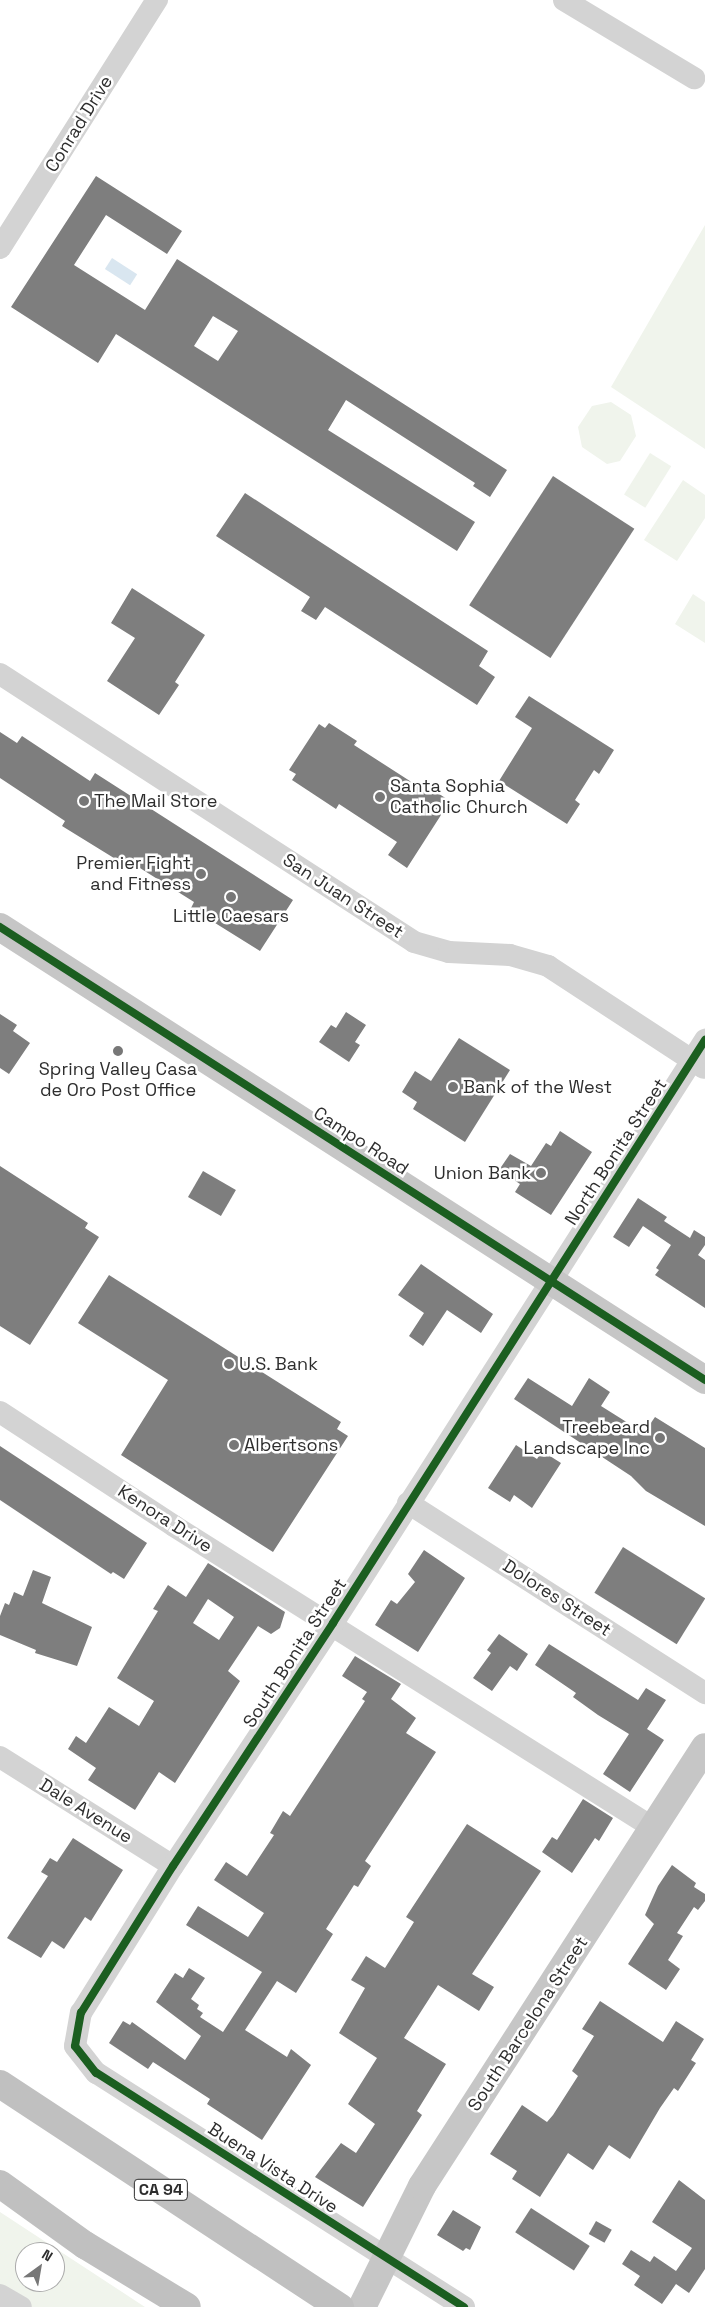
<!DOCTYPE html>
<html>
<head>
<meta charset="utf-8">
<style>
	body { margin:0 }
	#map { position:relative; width:705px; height:2307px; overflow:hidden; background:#fff; font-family:"Space Grotesk",sans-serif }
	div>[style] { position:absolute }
	.green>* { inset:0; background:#f0f4ec; transform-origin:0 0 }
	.water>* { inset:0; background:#d9e6f0; transform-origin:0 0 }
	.building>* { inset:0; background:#7e7e7e; transform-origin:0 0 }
	.minor>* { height:22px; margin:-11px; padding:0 11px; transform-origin:11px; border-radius:11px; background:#d3d3d3 }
	.major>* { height:28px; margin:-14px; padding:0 14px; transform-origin:14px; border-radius:14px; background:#c6c6c6 }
	.highway>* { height:28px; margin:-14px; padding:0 14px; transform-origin:14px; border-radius:14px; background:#c0c0c0 }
	.cycleway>* { height:8px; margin:-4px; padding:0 4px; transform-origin:4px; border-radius:4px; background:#1b5e20 }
	.dots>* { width:14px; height:14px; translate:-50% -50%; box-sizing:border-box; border:2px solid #fff; border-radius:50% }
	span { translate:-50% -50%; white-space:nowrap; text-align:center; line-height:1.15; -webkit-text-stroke:5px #fff; paint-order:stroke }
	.shield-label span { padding:1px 4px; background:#fff; border:1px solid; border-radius:4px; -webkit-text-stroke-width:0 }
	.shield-label { font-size:16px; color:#2e2e2e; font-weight:700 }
	.street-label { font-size:18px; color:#2e2e2e }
	.poi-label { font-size:18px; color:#2e2e2e }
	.left { translate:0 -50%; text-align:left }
	.right { translate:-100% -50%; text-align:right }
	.north { position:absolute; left:15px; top:2242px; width:50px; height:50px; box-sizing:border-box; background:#fff; border:1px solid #ababab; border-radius:50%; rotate:32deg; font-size:14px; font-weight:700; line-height:20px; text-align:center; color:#2e2e2e }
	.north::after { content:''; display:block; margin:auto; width:18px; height:22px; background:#777; clip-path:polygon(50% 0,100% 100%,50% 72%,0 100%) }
</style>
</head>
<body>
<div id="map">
	<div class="green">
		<i style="clip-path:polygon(705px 225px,705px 449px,611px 387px)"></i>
		<i style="clip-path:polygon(611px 402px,631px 415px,636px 436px,620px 461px,607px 464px,582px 447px,578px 427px,592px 406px)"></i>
		<i style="left:650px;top:453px;width:25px;height:49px;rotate:32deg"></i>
		<i style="clip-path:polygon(683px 480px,705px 495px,705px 518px,677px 561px,644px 540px)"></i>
		<i style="clip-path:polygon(693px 594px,705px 602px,705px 643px,675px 624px)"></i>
		<i style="clip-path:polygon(evenodd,0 2212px,145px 2307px,0 2307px,0 2212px,25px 2252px,55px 2252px,55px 2282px,25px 2282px,25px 2252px)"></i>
	</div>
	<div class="water">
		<i style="left:112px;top:258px;width:30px;height:13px;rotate:33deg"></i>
	</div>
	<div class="building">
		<i style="clip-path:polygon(evenodd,96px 176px,182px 231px,167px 254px,106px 215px,74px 265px,145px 310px,177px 259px,507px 470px,490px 497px,473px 486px,475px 483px,346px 400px,328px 430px,475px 522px,457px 551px,116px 334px,98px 363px,11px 307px,96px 176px,213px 316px,238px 331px,218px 361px,194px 346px,213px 316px)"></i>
		<i style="left:553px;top:476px;width:97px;height:154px;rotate:33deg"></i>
		<i style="clip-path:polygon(245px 493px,488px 651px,479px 666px,495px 677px,477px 705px,325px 607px,316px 620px,301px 611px,310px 597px,216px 536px)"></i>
		<i style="clip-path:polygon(132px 588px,205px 635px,175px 682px,179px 685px,159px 715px,107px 681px,135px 638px,111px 623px)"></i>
		<i style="clip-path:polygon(529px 696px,614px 750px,599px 774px,594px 770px,575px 800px,580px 804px,567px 824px,499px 781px,532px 728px,515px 717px)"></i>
		<i style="clip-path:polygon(329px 723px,357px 741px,354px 745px,427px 792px,430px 788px,450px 801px,407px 868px,388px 855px,397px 842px,339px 804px,336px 809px,292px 780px,296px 774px,289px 770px,319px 724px,325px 728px)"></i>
		<i style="clip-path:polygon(0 732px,17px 743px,22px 736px,90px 781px,95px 773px,293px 900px,260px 951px,191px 908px,194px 902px,124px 858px,122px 863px,62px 826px,65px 821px,0 778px)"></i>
		<i style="clip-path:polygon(346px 1012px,366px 1025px,355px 1042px,360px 1045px,349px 1062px,319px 1042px,331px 1025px,336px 1028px)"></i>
		<i style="clip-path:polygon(0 1014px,17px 1025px,13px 1031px,30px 1043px,9px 1074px,0 1068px)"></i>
		<i style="clip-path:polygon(459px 1038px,510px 1070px,465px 1142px,413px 1109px,417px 1102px,402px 1092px,415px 1071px,431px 1081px)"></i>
		<i style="clip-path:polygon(560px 1131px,592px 1152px,551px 1215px,515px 1192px,520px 1184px,499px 1170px,510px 1154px,531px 1166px,546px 1143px,551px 1146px)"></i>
		<i style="clip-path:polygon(0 1166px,88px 1223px,85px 1228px,99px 1237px,30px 1345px,0 1326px)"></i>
		<i style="left:203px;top:1171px;width:38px;height:30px;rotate:30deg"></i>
		<i style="clip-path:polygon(638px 1198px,667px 1217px,664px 1221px,690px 1238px,694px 1230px,705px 1237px,705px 1245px,698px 1255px,705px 1260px,705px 1308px,655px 1275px,659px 1270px,656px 1268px,671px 1245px,643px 1226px,629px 1247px,613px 1237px)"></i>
		<i style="clip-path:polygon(421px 1264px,493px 1314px,481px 1333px,447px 1310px,423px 1346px,409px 1336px,424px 1313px,398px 1295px)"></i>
		<i style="clip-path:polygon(109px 1275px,341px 1422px,337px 1429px,348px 1436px,273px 1552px,121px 1455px,168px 1380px,78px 1323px)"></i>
		<i style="clip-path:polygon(528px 1378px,572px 1406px,589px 1378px,610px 1392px,601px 1406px,644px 1433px,655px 1417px,705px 1448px,705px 1526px,646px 1491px,631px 1476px,514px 1399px)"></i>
		<i style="clip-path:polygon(516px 1445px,537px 1459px,542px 1451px,561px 1463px,532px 1508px,514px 1495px,510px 1502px,488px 1488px)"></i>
		<i style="clip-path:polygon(0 1446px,147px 1543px,124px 1579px,113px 1572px,111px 1574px,0 1500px)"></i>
		<i style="left:623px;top:1547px;width:97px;height:54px;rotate:32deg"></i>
		<i style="clip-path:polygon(424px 1550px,465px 1578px,418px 1652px,375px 1625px,391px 1600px,397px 1604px,415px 1582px,408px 1574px)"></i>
		<i style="clip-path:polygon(evenodd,208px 1563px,285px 1612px,280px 1628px,271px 1634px,258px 1626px,228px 1671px,240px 1681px,175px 1783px,159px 1772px,135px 1810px,88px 1780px,96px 1768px,68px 1749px,76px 1736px,86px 1743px,109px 1707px,139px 1726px,154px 1701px,117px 1678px,158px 1611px,153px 1609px,168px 1585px,186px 1597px,208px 1563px,208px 1599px,234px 1617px,219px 1640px,193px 1623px,208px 1599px)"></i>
		<i style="clip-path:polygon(33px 1570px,51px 1577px,42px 1603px,92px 1627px,77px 1666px,35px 1653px,36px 1650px,0 1635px,0 1616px,5px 1603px,9px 1605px,14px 1592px,23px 1596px)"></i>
		<i style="clip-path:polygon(499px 1634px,528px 1654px,517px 1671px,510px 1666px,492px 1691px,473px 1678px,491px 1653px,487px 1650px)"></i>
		<i style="clip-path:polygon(549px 1644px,638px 1700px,646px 1688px,666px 1700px,647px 1729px,664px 1740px,630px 1792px,603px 1774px,629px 1734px,598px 1715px,573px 1697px,576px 1693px,535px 1665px)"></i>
		<i style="clip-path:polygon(355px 1656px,401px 1684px,391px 1699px,416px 1718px,406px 1733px,436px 1752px,365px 1861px,371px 1866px,358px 1887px,354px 1885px,326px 1929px,333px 1934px,296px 1993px,277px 1981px,245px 2030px,287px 2057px,291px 2049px,311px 2065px,262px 2140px,207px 2104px,210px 2099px,153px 2062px,148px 2069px,109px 2043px,123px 2021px,130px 2025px,132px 2022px,185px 2060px,201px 2036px,156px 2002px,175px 1973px,183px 1978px,189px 1968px,205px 1978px,191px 1999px,199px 2005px,197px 2009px,203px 2013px,200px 2017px,223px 2032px,262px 1972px,186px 1925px,198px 1906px,248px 1937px,264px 1913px,214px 1880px,226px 1862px,247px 1876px,274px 1835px,270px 1833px,283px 1811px,290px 1816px,365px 1701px,362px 1699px,367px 1692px,342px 1676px)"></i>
		<i style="clip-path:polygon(583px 1799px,613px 1818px,599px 1841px,595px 1838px,572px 1873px,542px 1852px,552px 1837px,557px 1840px)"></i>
		<i style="clip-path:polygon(467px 1824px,541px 1871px,472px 1974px,494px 1987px,479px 2011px,438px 1985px,404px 2038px,446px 2064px,417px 2111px,422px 2115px,363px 2207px,315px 2177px,341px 2143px,356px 2153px,375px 2124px,348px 2104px,377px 2058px,339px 2033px,365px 1988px,351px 1980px,366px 1956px,385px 1968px,414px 1922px,406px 1917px)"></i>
		<i style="clip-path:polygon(73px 1838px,123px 1870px,91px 1921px,85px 1917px,64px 1949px,52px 1941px,41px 1958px,7px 1938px,48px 1876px,41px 1872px,50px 1858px,57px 1862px)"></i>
		<i style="clip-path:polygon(672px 1865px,696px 1883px,694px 1887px,705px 1894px,705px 1901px,698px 1910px,694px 1907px,677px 1933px,683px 1936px,668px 1960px,680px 1969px,666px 1990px,628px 1964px,654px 1924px,645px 1915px,658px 1886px)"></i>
		<i style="clip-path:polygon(600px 2001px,663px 2042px,676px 2021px,704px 2039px,691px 2060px,696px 2063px,678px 2091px,674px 2088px,660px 2108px,630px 2159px,609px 2145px,593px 2170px,568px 2153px,540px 2197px,512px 2179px,517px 2171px,490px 2154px,522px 2105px,547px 2122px,553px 2115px,578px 2076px,572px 2071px,594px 2036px,582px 2029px)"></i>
		<i style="clip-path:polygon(679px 2180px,705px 2200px,705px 2269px,689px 2293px,676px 2284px,662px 2304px,634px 2285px,640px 2276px,622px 2264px,631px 2250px,650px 2262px,654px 2256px,676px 2271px,692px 2248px,652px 2222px)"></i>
		<i style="left:531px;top:2208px;width:70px;height:29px;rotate:33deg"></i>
		<i style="clip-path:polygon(453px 2210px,481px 2227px,470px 2250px,466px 2248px,463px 2251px,437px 2235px)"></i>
		<i style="left:596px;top:2221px;width:18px;height:15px;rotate:29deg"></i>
	</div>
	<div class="minor">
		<i style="left:564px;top:0;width:152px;rotate:31deg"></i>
		<i style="left:0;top:248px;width:294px;rotate:-57.7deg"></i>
		<i style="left:0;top:674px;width:493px;rotate:32.9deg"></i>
		<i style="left:414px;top:942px;width:36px;rotate:16deg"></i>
		<i style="left:449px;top:952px;width:61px;rotate:2.8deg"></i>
		<i style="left:510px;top:955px;width:40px;rotate:16deg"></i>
		<i style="left:548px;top:966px;width:186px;rotate:33.2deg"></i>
		<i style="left:0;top:1412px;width:208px;rotate:33.2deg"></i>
		<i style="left:174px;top:1526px;width:568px;rotate:32.21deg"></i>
		<i style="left:408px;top:1503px;width:353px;rotate:32.6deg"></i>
		<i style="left:0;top:1757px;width:204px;rotate:32.2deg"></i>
		<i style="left:0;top:2295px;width:24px;rotate:30deg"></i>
		<i style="left:464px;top:2307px;width:436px;rotate:-147.5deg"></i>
		<i style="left:96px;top:2073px;width:34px;rotate:-128deg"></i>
		<i style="left:75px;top:2046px;width:34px;rotate:-80deg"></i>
		<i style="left:81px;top:2013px;width:173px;rotate:-58deg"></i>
		<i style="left:173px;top:1866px;width:291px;rotate:-56.6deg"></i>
		<i style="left:333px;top:1623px;width:692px;rotate:-57.46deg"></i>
	</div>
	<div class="major">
		<i style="left:0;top:927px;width:838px;rotate:32.72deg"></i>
		<i style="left:362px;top:2307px;width:135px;rotate:-63.6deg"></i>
		<i style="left:422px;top:2186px;width:522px;rotate:-57.19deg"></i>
	</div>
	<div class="highway">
		<i style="left:0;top:2084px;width:407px;rotate:33.3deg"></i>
		<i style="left:0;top:2184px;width:105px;rotate:35.7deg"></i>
		<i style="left:85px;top:2245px;width:119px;rotate:31.3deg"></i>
	</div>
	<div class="cycleway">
		<i style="left:0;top:927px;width:838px;rotate:32.72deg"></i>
		<i style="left:464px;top:2307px;width:436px;rotate:-147.5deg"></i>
		<i style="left:96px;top:2073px;width:34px;rotate:-128deg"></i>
		<i style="left:75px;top:2046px;width:34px;rotate:-80deg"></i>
		<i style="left:81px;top:2013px;width:173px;rotate:-58deg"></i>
		<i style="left:173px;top:1866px;width:291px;rotate:-56.6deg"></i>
		<i style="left:333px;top:1623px;width:692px;rotate:-57.46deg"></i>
	</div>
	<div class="dots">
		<i style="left:380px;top:797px;background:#777"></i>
		<i style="left:84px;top:801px;background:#777"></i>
		<i style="left:201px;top:874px;background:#777"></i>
		<i style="left:231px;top:897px;background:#777"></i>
		<i style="left:118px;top:1051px;background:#777"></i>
		<i style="left:453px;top:1087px;background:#777"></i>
		<i style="left:541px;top:1173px;background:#777"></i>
		<i style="left:229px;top:1364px;background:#777"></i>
		<i style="left:660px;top:1438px;background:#777"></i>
		<i style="left:234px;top:1445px;background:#777"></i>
	</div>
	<div class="shield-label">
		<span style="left:161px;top:2190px">CA 94</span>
	</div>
	<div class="street-label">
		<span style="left:79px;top:124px;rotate:-58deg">Conrad Drive</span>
		<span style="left:343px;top:896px;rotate:33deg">San Juan Street</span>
		<span style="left:361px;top:1141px;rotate:33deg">Campo Road</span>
		<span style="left:616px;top:1152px;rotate:-57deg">North Bonita Street</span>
		<span style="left:165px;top:1519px;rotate:33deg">Kenora Drive</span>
		<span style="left:557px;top:1598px;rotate:33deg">Dolores Street</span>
		<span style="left:295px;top:1653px;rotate:-57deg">South Bonita Street</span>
		<span style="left:86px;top:1811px;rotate:32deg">Dale Avenue</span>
		<span style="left:528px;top:2024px;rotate:-57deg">South Barcelona Street</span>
		<span style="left:273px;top:2168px;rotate:33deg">Buena Vista Drive</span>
	</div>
	<div class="poi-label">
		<span class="left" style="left:390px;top:797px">Santa Sophia<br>Catholic Church</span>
		<span class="left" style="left:94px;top:801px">The Mail Store</span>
		<span class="right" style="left:191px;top:874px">Premier Fight<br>and Fitness</span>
		<span style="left:231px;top:916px">Little Caesars</span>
		<span style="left:118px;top:1080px">Spring Valley Casa<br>de Oro Post Office</span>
		<span class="left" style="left:463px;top:1087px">Bank of the West</span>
		<span class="right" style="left:531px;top:1173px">Union Bank</span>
		<span class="left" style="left:239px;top:1364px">U.S. Bank</span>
		<span class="right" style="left:650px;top:1438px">Treebeard<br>Landscape Inc</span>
		<span class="left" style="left:244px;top:1445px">Albertsons</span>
	</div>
	<div class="north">N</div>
</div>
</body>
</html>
